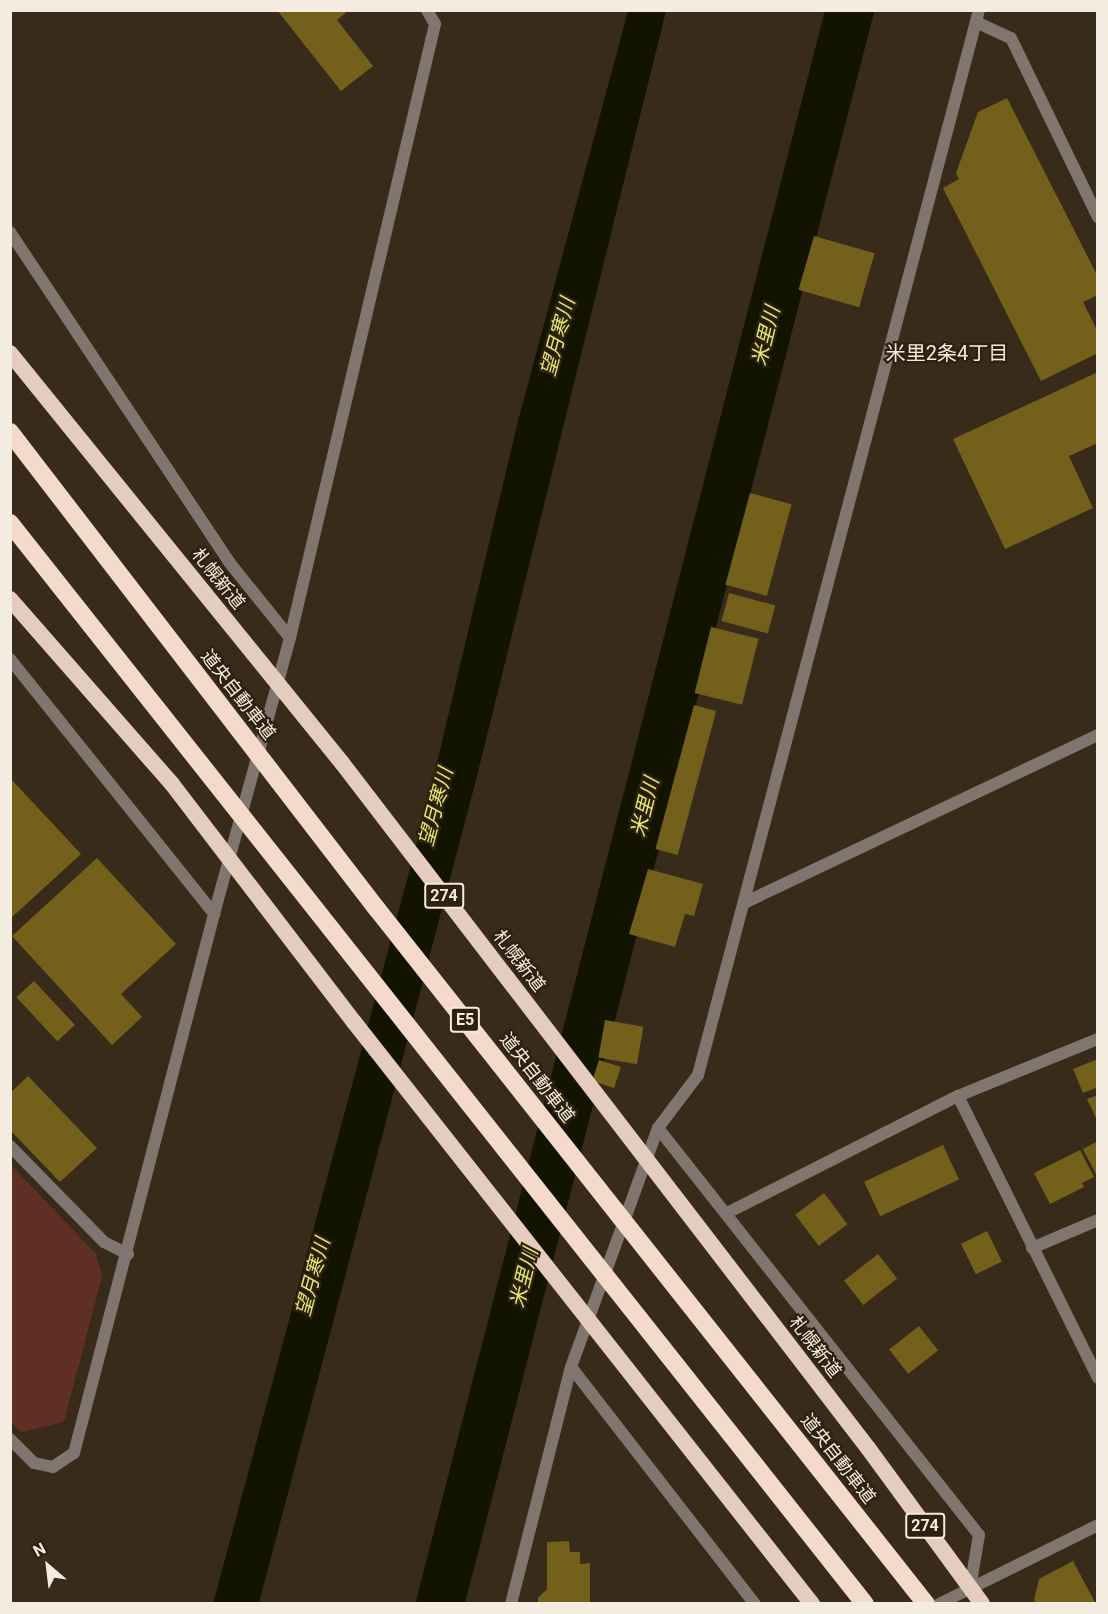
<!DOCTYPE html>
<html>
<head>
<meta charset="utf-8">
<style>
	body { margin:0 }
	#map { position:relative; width:1108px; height:1614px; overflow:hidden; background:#392b19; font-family:Roboto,"Noto Sans JP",sans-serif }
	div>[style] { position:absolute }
	.green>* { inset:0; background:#602f23 }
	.water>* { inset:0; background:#131400 }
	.river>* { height:48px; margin:-24px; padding:0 24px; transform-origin:24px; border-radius:24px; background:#131400 }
	.building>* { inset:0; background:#73601b; transform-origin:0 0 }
	.minor>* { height:12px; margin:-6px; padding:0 6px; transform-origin:6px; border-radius:6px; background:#80766f }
	.tertiary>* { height:12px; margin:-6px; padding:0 6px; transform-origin:6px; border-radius:6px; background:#80766f }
	.trunk>* { height:16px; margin:-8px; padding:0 8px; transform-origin:8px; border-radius:8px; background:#e4ccbe }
	.motorway>* { height:18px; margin:-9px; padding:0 9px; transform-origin:9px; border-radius:9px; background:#f4daca }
	span { translate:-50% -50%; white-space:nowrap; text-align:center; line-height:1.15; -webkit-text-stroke:4.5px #2e210f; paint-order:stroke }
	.shield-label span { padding:2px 4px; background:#2e210f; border:2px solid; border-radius:4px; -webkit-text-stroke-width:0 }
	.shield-label { font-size:16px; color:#f5ece1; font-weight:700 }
	.street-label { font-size:18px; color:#f5ece1 }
	.water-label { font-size:20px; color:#e2e974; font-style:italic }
	.neighbourhood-label { font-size:20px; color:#f5ece1 }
	.frame { position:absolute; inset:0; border:12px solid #f5ece1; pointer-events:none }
	.north { position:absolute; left:18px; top:1536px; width:60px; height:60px; -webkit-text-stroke:4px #2e210f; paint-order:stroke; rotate:332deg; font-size:16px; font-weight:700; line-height:24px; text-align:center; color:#f5ece1 }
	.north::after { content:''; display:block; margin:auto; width:21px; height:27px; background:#f5ece1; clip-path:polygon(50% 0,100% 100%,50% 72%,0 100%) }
</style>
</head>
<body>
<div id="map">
	<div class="green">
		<i style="clip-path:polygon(11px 1165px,96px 1254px,102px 1276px,64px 1422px,21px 1432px,10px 1421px)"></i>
	</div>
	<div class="water">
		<i style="clip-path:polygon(628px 11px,666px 11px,476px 780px,259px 1603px,213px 1604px,427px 805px,518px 421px)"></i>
	</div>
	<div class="river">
		<i style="left:440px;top:1604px;width:1646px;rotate:-75.58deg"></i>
	</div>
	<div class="building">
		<i style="clip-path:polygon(277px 10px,349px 10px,337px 20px,373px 66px,341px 91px)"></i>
		<i style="clip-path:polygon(1007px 98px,1098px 277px,1098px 295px,1083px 302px,1098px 332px,1098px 353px,1041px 381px,943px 188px,959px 179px,956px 173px,978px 112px)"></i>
		<i style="left:814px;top:236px;width:63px;height:56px;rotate:16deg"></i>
		<i style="clip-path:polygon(1098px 372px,1098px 443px,1069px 456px,1093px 508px,1005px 549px,953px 439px)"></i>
		<i style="left:750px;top:493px;width:43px;height:95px;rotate:15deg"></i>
		<i style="left:729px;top:593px;width:48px;height:29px;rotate:15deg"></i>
		<i style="left:711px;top:627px;width:49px;height:68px;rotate:14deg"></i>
		<i style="left:694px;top:705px;width:23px;height:149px;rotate:15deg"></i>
		<i style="clip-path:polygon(10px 778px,81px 854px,10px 919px)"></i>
		<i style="clip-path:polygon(97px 858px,176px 944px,121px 994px,142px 1017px,112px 1045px,12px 936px)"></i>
		<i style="clip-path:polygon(648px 869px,703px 884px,694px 916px,685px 914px,675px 947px,629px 934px)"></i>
		<i style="left:34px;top:981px;width:60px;height:24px;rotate:47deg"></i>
		<i style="left:605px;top:1020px;width:39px;height:38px;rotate:10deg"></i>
		<i style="clip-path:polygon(1098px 1059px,1098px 1087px,1083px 1093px,1073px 1069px)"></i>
		<i style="left:599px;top:1060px;width:23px;height:22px;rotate:18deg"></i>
		<i style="clip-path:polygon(28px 1076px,97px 1148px,60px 1182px,10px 1130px,10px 1093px)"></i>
		<i style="clip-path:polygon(1098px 1095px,1098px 1122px,1087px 1099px)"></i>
		<i style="clip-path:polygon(1098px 1141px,1098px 1178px,1083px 1149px)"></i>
		<i style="left:943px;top:1145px;width:38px;height:87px;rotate:65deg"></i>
		<i style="clip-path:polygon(1080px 1150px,1094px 1177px,1082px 1183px,1084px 1187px,1050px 1204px,1034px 1173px)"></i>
		<i style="left:824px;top:1193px;width:39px;height:36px;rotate:53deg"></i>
		<i style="left:987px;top:1231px;width:34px;height:29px;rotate:64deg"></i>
		<i style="left:878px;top:1254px;width:31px;height:43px;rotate:52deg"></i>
		<i style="left:919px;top:1326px;width:31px;height:38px;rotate:52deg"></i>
		<i style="clip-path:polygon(569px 1541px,570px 1552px,580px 1552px,580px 1564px,590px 1563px,590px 1604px,538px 1604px,538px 1598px,547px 1589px,547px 1542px)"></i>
		<i style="clip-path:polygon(1073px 1561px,1096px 1604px,1037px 1604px,1034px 1600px,1039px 1579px)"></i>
	</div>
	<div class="minor">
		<i style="left:976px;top:22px;width:38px;rotate:25deg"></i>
		<i style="left:1011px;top:38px;width:199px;rotate:64.1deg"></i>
		<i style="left:10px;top:232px;width:396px;rotate:56.4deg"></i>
		<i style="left:229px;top:562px;width:97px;rotate:51.2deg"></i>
		<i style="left:10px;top:659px;width:327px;rotate:51.3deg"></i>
		<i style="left:744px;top:903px;width:392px;rotate:-25.4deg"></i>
		<i style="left:958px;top:1096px;width:315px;rotate:63.6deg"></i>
		<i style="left:658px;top:1128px;width:518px;rotate:51.74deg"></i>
		<i style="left:979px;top:1535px;width:54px;rotate:99.6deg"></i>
		<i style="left:10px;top:1146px;width:134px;rotate:45.6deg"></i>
		<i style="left:104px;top:1242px;width:27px;rotate:27deg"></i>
		<i style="left:727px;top:1213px;width:259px;rotate:-26.9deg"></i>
		<i style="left:958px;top:1096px;width:151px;rotate:-22.2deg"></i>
		<i style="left:1032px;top:1248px;width:72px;rotate:-23deg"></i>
		<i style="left:571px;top:1367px;width:300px;rotate:52.2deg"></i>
		<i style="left:10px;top:1439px;width:34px;rotate:45deg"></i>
		<i style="left:34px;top:1463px;width:19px;rotate:12deg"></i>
		<i style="left:53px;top:1467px;width:25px;rotate:-34deg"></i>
		<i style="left:74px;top:1453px;width:557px;rotate:-75.44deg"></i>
		<i style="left:214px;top:914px;width:286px;rotate:-74.6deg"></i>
		<i style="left:290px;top:638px;width:631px;rotate:-76.71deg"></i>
		<i style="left:435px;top:24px;width:16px;rotate:-120deg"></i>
		<i style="left:511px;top:1604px;width:244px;rotate:-75.8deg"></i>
		<i style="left:571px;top:1367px;width:254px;rotate:-70deg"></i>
		<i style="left:658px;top:1128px;width:66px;rotate:-53deg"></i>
		<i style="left:698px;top:1075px;width:1101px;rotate:-75.22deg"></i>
	</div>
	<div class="tertiary">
		<i style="left:939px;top:1604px;width:178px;rotate:-26.4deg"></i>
	</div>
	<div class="trunk">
		<i style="left:10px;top:353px;width:528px;rotate:51deg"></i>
		<i style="left:342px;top:763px;width:864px;rotate:52.48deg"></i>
		<i style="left:868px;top:1448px;width:193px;rotate:53.8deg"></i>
		<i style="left:10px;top:599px;width:246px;rotate:48.8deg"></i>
		<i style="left:172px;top:784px;width:300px;rotate:52.6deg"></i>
		<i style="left:354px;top:1022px;width:741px;rotate:51.8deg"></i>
	</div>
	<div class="motorway">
		<i style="left:10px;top:432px;width:602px;rotate:52.43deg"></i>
		<i style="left:377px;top:909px;width:886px;rotate:51.69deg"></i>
		<i style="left:10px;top:523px;width:1378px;rotate:51.66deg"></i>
	</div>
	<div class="shield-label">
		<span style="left:444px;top:896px">274</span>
		<span style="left:465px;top:1020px">E5</span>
		<span style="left:925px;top:1526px">274</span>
	</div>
	<div class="street-label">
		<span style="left:218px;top:579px;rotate:51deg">札幌新道</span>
		<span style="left:238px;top:695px;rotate:52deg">道央自動車道</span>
		<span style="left:519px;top:961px;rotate:52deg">札幌新道</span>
		<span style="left:537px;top:1078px;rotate:52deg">道央自動車道</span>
		<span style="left:815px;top:1347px;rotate:52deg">札幌新道</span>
		<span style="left:838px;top:1459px;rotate:52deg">道央自動車道</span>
	</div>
	<div class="water-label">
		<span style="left:766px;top:336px;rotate:-76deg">米里川</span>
		<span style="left:558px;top:337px;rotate:-75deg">望月寒川</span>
		<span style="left:436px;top:807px;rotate:-75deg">望月寒川</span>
		<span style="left:645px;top:807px;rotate:-76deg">米里川</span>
		<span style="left:313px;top:1277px;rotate:-75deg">望月寒川</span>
		<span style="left:524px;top:1278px;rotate:-76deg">米里川</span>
	</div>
	<div class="neighbourhood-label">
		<span style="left:947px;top:353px">米里2条4丁目</span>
	</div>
	<div class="frame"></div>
	<div class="north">N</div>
</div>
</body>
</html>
